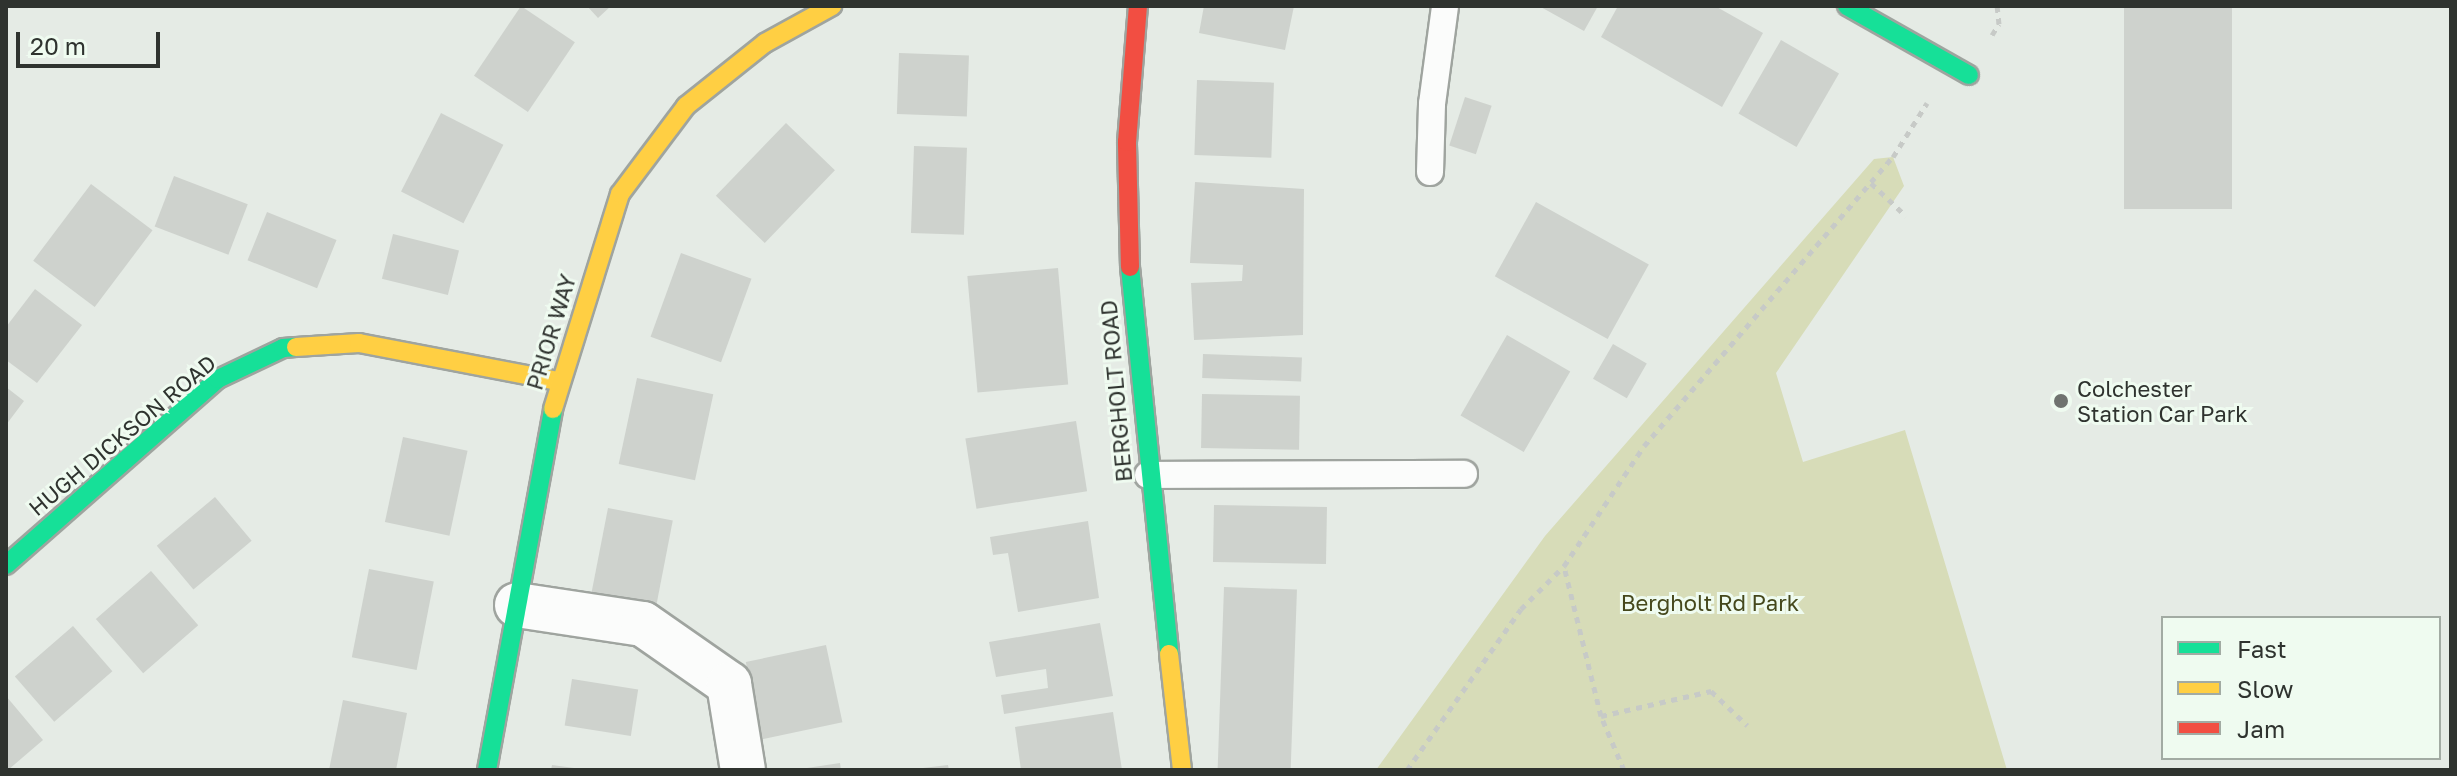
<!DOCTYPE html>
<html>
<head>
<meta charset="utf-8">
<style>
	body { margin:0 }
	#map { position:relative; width:2457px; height:776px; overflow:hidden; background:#e5ebe5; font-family:"Golos Text",sans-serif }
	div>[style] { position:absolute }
	.green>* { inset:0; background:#d7dcb8 }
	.building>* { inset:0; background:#ced2cd; transform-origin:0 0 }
	.path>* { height:5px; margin-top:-2.5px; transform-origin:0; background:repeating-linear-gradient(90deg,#c7cac7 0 6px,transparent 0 12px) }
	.roads { filter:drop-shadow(2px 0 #9fa49f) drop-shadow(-2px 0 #9fa49f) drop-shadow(0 2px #9fa49f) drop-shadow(0 -2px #9fa49f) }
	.lane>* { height:26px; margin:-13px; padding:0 13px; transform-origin:13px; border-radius:13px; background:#fbfcfb }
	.street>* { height:44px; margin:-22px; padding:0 22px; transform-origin:22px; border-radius:22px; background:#fbfcfb }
	.fast>* { height:18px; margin:-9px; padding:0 9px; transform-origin:9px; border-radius:9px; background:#16e098 }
	.slow>* { height:18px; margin:-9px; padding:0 9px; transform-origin:9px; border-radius:9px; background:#ffcf43 }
	.jam>* { height:18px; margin:-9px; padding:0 9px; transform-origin:9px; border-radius:9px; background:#f24e42 }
	.dots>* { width:22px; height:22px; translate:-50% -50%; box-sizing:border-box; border:4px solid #effbf0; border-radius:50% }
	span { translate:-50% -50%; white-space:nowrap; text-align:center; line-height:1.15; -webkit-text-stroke:6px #effbf0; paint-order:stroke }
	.street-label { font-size:22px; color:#2f332f }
	.poi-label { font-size:22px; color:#2f332f }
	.left { translate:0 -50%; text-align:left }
	.park-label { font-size:22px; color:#45481c }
	.frame { position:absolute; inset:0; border:8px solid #2f332f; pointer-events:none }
	.legend { position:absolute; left:2161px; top:616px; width:280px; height:144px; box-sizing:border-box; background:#effbf0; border:2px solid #a2aba3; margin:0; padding:10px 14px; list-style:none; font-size:24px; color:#2f332f }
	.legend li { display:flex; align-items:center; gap:16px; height:40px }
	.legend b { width:40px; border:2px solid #a2aba3 }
	.scale { position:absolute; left:16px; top:32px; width:144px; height:36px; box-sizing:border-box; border:4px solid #2f332f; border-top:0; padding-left:10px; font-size:24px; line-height:28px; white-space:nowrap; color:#2f332f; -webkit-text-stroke:6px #effbf0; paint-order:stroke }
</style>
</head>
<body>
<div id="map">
	<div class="green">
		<i style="clip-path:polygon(1893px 157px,1904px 186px,1776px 373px,1803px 462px,1905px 430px,2007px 770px,1376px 770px,1545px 536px,1874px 159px)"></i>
	</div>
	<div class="building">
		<i style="left:521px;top:6px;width:65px;height:84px;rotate:34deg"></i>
		<i style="clip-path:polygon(587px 6px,611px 6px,598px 18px)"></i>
		<i style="clip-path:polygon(1204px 6px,1294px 6px,1285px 50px,1199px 33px)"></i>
		<i style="clip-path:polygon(1539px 6px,1598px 6px,1584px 31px)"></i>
		<i style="clip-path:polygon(1618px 6px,1715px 6px,1763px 33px,1722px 107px,1601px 37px)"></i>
		<i style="left:2124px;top:6px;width:108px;height:203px"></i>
		<i style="left:1781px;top:40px;width:67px;height:85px;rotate:30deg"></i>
		<i style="left:899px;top:53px;width:70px;height:61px;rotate:2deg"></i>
		<i style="left:1197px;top:80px;width:77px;height:75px;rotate:2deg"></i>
		<i style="left:1465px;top:97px;width:28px;height:51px;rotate:18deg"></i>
		<i style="left:441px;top:113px;width:70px;height:88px;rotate:27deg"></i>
		<i style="left:786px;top:123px;width:68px;height:101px;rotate:44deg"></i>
		<i style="left:914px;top:146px;width:53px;height:87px;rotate:2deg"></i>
		<i style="left:174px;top:176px;width:79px;height:54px;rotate:21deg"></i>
		<i style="clip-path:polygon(1195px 182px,1304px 189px,1303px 335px,1194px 340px,1191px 283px,1242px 281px,1243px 265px,1190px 263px)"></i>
		<i style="left:91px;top:184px;width:77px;height:96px;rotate:37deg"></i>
		<i style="left:1536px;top:202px;width:129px;height:85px;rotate:29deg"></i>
		<i style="left:267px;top:212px;width:75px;height:52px;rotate:22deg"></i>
		<i style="left:393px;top:234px;width:68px;height:46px;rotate:14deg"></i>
		<i style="left:681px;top:253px;width:75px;height:89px;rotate:20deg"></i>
		<i style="left:1058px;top:268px;width:117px;height:91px;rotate:85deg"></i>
		<i style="clip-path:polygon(35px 289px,82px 325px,37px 383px,6px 360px,6px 327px)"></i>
		<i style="left:1507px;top:335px;width:73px;height:93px;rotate:30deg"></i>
		<i style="left:1613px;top:344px;width:39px;height:40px;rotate:30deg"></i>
		<i style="left:1203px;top:354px;width:99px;height:24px;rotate:2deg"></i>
		<i style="left:637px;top:378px;width:78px;height:88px;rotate:12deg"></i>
		<i style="clip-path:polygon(6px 387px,24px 401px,6px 425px)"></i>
		<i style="left:1202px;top:394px;width:98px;height:54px;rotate:1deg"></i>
		<i style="left:1076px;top:421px;width:71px;height:112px;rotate:81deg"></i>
		<i style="left:403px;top:437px;width:66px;height:87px;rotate:12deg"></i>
		<i style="left:215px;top:497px;width:57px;height:76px;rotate:50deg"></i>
		<i style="left:1214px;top:505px;width:113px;height:57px;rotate:1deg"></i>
		<i style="left:608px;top:508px;width:66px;height:89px;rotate:11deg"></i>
		<i style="clip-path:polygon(1088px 521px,1099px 598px,1018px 612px,1008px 553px,993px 555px,990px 537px)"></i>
		<i style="left:369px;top:569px;width:66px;height:90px;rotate:11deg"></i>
		<i style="left:151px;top:571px;width:72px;height:73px;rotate:49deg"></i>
		<i style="left:1224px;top:587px;width:73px;height:183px;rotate:2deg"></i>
		<i style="clip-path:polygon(1100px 623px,1113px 696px,1004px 714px,1001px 695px,1048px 688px,1046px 669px,996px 677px,989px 642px)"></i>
		<i style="left:73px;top:626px;width:60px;height:77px;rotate:49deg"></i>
		<i style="left:826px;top:645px;width:79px;height:82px;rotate:78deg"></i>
		<i style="left:572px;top:679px;width:67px;height:47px;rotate:9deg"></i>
		<i style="clip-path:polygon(6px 696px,43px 740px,8px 770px,6px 770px)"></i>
		<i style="clip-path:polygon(343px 700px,407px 713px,396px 770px,329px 770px)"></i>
		<i style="clip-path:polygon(1113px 712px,1122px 770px,1021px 770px,1015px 727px)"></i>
		<i style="clip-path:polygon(840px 763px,841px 770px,807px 770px,807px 768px)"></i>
		<i style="clip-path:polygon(552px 765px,574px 768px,573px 770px,551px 770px)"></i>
		<i style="clip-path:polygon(948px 765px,949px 770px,923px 770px,923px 768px)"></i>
	</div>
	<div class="path">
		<i style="left:1992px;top:35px;width:13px;rotate:-58deg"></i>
		<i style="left:1999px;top:24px;width:18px;rotate:-96deg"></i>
		<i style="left:1871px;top:183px;width:48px;rotate:43.3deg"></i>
		<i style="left:1601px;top:716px;width:113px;rotate:-12.8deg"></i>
		<i style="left:1711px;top:691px;width:50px;rotate:43.4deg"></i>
		<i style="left:1407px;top:770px;width:197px;rotate:-54.7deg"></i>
		<i style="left:1521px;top:609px;width:61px;rotate:-45deg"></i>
		<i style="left:1624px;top:770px;width:59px;rotate:-113.1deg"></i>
		<i style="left:1601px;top:716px;width:154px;rotate:-103.9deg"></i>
		<i style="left:1564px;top:566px;width:144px;rotate:-56.3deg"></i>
		<i style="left:1644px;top:446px;width:381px;rotate:-49.3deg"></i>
		<i style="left:1893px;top:157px;width:64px;rotate:-57.8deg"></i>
	</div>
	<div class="roads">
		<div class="lane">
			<i style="left:1430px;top:172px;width:68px;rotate:-88.3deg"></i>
			<i style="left:1432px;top:104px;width:99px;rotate:-82.4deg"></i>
			<i style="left:1148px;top:475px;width:316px;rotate:-0.2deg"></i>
		</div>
		<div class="street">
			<i style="left:517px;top:605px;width:127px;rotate:8.6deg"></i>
			<i style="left:643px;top:624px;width:105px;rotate:34.9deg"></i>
			<i style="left:729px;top:684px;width:87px;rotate:80.8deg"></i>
		</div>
		<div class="fast">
			<i style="left:1847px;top:6px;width:140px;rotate:29.5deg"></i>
			<i style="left:1130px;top:267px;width:389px;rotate:84.2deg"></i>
			<i style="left:6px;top:565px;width:282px;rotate:-41.3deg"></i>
			<i style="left:218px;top:379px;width:72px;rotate:-25.5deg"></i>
			<i style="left:283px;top:348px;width:13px;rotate:-4deg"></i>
			<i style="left:487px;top:770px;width:367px;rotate:-79.6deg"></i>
		</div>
		<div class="slow">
			<i style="left:296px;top:347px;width:63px;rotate:-3.6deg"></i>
			<i style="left:359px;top:343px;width:203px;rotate:10.8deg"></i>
			<i style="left:553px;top:409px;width:225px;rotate:-72.7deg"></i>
			<i style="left:620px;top:194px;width:110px;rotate:-53.1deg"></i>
			<i style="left:686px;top:106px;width:101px;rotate:-38.6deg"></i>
			<i style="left:765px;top:43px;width:77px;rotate:-28.9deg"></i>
			<i style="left:1169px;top:654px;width:117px;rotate:83.6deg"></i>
		</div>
		<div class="jam">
			<i style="left:1130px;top:267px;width:125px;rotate:-91.4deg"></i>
			<i style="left:1127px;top:142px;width:136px;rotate:-85.4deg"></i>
		</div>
	</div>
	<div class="dots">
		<i style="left:2061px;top:401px;background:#6f736f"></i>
	</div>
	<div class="street-label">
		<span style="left:551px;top:332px;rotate:-73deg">PRIOR WAY</span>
		<span style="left:1116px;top:391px;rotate:-95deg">BERGHOLT ROAD</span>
		<span style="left:122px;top:435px;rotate:-40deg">HUGH DICKSON ROAD</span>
	</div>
	<div class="poi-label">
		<span class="left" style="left:2077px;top:401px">Colchester<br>Station Car Park</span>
	</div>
	<div class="park-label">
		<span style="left:1710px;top:603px">Bergholt Rd Park</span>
	</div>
	<div class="frame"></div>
	<ul class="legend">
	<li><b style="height:10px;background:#16e098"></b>Fast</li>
	<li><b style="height:10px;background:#ffcf43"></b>Slow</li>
	<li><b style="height:10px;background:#f24e42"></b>Jam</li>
	</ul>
	<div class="scale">20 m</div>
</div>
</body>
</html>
